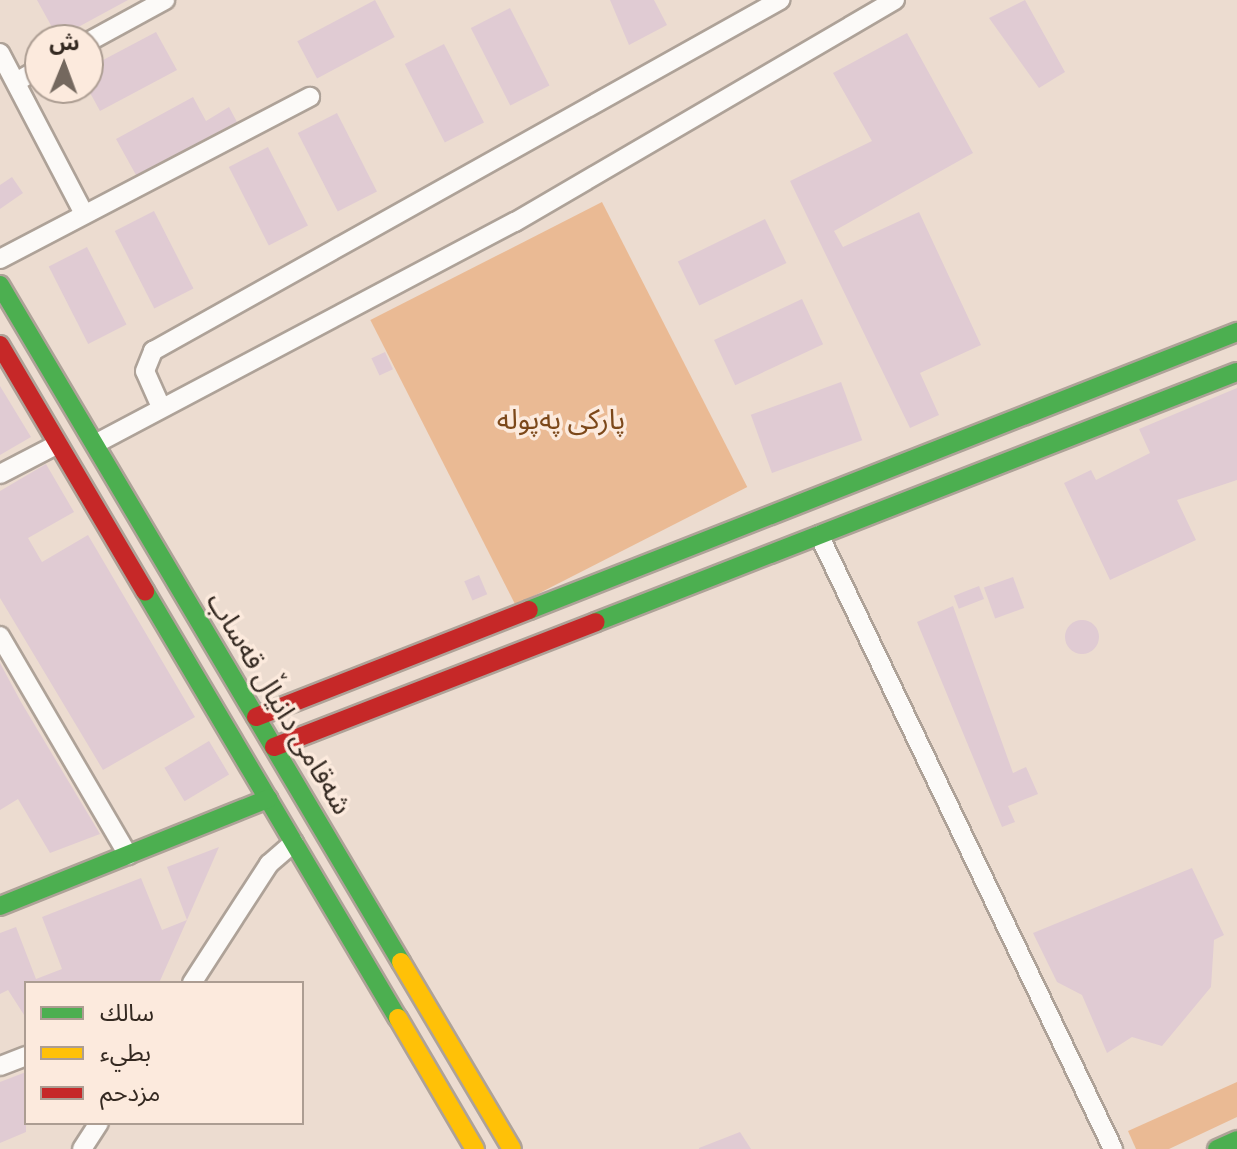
<!DOCTYPE html>
<html>
<head>
<meta charset="utf-8">
<style>
	body { margin:0 }
	#map { position:relative; width:1237px; height:1149px; overflow:hidden; background:#ecdcd0; font-family:"Titillium Web","Noto Sans Arabic",sans-serif }
	div>[style] { position:absolute }
	.green>* { inset:0; background:#eaba94; transform-origin:0 0 }
	.building>* { inset:0; background:#e0cbd3; transform-origin:0 0 }
	.round { border-radius:50% }
	.roads { filter:drop-shadow(2px 0 #aea298) drop-shadow(-2px 0 #aea298) drop-shadow(0 2px #aea298) drop-shadow(0 -2px #aea298) }
	.street>* { height:18px; margin:-9px; padding:0 9px; transform-origin:9px; border-radius:9px; background:#fcfaf8 }
	.fast>* { height:18px; margin:-9px; padding:0 9px; transform-origin:9px; border-radius:9px; background:#4caf50 }
	.slow>* { height:18px; margin:-9px; padding:0 9px; transform-origin:9px; border-radius:9px; background:#ffc107 }
	.jam>* { height:18px; margin:-9px; padding:0 9px; transform-origin:9px; border-radius:9px; background:#c62828 }
	span { translate:-50% -50%; white-space:nowrap; text-align:center; line-height:1.15; -webkit-text-stroke:7px #fceadd; paint-order:stroke }
	.park-label { font-size:28px; color:#7c481a }
	.street-label { font-size:28px; color:#342921 }
	.legend { position:absolute; left:24px; top:981px; width:280px; height:144px; box-sizing:border-box; background:#fceadd; border:2px solid #ac9d92; margin:0; padding:10px 14px; list-style:none; font-size:24px; color:#342921 }
	.legend li { display:flex; align-items:center; gap:16px; height:40px }
	.legend b { width:40px; border:2px solid #ac9d92 }
	.north { position:absolute; left:24px; top:24px; width:80px; height:80px; box-sizing:border-box; background:#fceadd; border:2px solid #ac9d92; border-radius:50%; rotate:1deg; font-size:22px; font-weight:700; line-height:32px; text-align:center; color:#342921 }
	.north::after { content:''; display:block; margin:auto; width:28px; height:36px; background:#74685e; clip-path:polygon(50% 0,100% 100%,50% 72%,0 100%) }
</style>
</head>
<body>
<div id="map">
	<div class="green">
		<i style="left:602px;top:202px;width:320px;height:260px;rotate:63deg"></i>
		<i style="clip-path:polygon(1237px 1082px,1237px 1117px,1169px 1149px,1136px 1149px,1128px 1131px)"></i>
	</div>
	<div class="building">
		<i style="clip-path:polygon(37px 0,128px 0,58px 38px)"></i>
		<i style="left:375px;top:0;width:42px;height:88px;rotate:62deg"></i>
		<i style="clip-path:polygon(610px 0,654px 0,667px 25px,629px 45px)"></i>
		<i style="clip-path:polygon(1025px 0,1065px 72px,1039px 88px,989px 18px)"></i>
		<i style="left:510px;top:8px;width:87px;height:44px;rotate:63deg"></i>
		<i style="clip-path:polygon(156px 32px,177px 70px,100px 111px,88px 89px,88px 68px)"></i>
		<i style="clip-path:polygon(907px 33px,973px 153px,834px 231px,843px 247px,919px 212px,981px 345px,920px 373px,939px 415px,910px 428px,790px 181px,872px 141px,833px 73px)"></i>
		<i style="left:444px;top:44px;width:88px;height:44px;rotate:63deg"></i>
		<i style="clip-path:polygon(193px 97px,206px 121px,229px 107px,237px 122px,136px 175px,116px 139px)"></i>
		<i style="left:337px;top:113px;width:88px;height:44px;rotate:63deg"></i>
		<i style="left:268px;top:147px;width:88px;height:44px;rotate:63deg"></i>
		<i style="clip-path:polygon(12px 177px,23px 193px,0 209px,0 185px)"></i>
		<i style="left:154px;top:211px;width:87px;height:44px;rotate:63deg"></i>
		<i style="left:765px;top:219px;width:49px;height:97px;rotate:64deg"></i>
		<i style="left:87px;top:247px;width:87px;height:43px;rotate:63deg"></i>
		<i style="left:802px;top:299px;width:50px;height:97px;rotate:65deg"></i>
		<i style="left:385px;top:352px;width:19px;height:15px;rotate:65deg"></i>
		<i style="left:841px;top:382px;width:62px;height:96px;rotate:70deg"></i>
		<i style="clip-path:polygon(0 386px,31px 437px,0 455px)"></i>
		<i style="clip-path:polygon(1237px 388px,1237px 480px,1177px 500px,1196px 540px,1110px 580px,1064px 483px,1091px 470px,1096px 480px,1150px 453px,1139px 429px)"></i>
		<i style="clip-path:polygon(46px 464px,74px 512px,28px 538px,42px 562px,88px 535px,195px 717px,103px 770px,0 598px,0 491px)"></i>
		<i style="left:479px;top:575px;width:21px;height:16px;rotate:67deg"></i>
		<i style="left:1013px;top:577px;width:33px;height:31px;rotate:70deg"></i>
		<i style="left:979px;top:586px;width:14px;height:27px;rotate:69deg"></i>
		<i style="clip-path:polygon(953px 606px,1013px 773px,1026px 767px,1038px 794px,1008px 806px,1015px 822px,1002px 827px,917px 622px)"></i>
		<i class="round" style="left:1065px;top:620px;width:34px;height:34px"></i>
		<i style="clip-path:polygon(0 663px,21px 702px,100px 834px,50px 853px,18px 799px,0 810px)"></i>
		<i style="left:209px;top:741px;width:39px;height:52px;rotate:59deg"></i>
		<i style="clip-path:polygon(219px 847px,187px 920px,167px 867px)"></i>
		<i style="clip-path:polygon(1192px 868px,1224px 935px,1214px 940px,1211px 987px,1162px 1046px,1132px 1037px,1107px 1053px,1082px 995px,1057px 982px,1033px 933px)"></i>
		<i style="clip-path:polygon(141px 878px,162px 930px,187px 920px,159px 983px,26px 983px,26px 1018px,8px 990px,0 994px,0 933px,16px 927px,36px 979px,62px 969px,42px 917px)"></i>
		<i style="clip-path:polygon(26px 1072px,26px 1132px,0 1143px,0 1082px)"></i>
		<i style="clip-path:polygon(740px 1132px,751px 1149px,699px 1149px,699px 1148px)"></i>
	</div>
	<div class="roads">
		<div class="street">
			<i style="left:88px;top:42px;width:88px;rotate:-28.6deg"></i>
			<i style="left:0;top:53px;width:182px;rotate:62.4deg"></i>
			<i style="left:16px;top:82px;width:28px;rotate:-30deg"></i>
			<i style="left:0;top:259px;width:350px;rotate:-27.6deg"></i>
			<i style="left:161px;top:407px;width:39px;rotate:-114deg"></i>
			<i style="left:145px;top:371px;width:22px;rotate:-68deg"></i>
			<i style="left:153px;top:351px;width:719px;rotate:-29.24deg"></i>
			<i style="left:95px;top:444px;width:475px;rotate:-27.9deg"></i>
			<i style="left:515px;top:222px;width:440px;rotate:-30.3deg"></i>
			<i style="left:0;top:474px;width:65px;rotate:-27.3deg"></i>
			<i style="left:819px;top:535px;width:681px;rotate:64.41deg"></i>
			<i style="left:0;top:636px;width:254px;rotate:59.7deg"></i>
			<i style="left:192px;top:983px;width:142px;rotate:-57.1deg"></i>
			<i style="left:269px;top:864px;width:33px;rotate:-41deg"></i>
			<i style="left:0;top:1066px;width:28px;rotate:-21deg"></i>
			<i style="left:82px;top:1149px;width:31px;rotate:-57deg"></i>
		</div>
		<div class="fast">
			<i style="left:0;top:285px;width:787px;rotate:59.36deg"></i>
			<i style="left:145px;top:591px;width:496px;rotate:59.4deg"></i>
			<i style="left:529px;top:610px;width:761px;rotate:-21.44deg"></i>
			<i style="left:596px;top:622px;width:688px;rotate:-21.31deg"></i>
			<i style="left:0;top:906px;width:289px;rotate:-21.8deg"></i>
			<i style="left:1217px;top:1149px;width:22px;rotate:-24deg"></i>
		</div>
		<div class="slow">
			<i style="left:401px;top:962px;width:217px;rotate:59.3deg"></i>
			<i style="left:398px;top:1018px;width:152px;rotate:59.6deg"></i>
		</div>
		<div class="jam">
			<i style="left:0;top:345px;width:286px;rotate:59.5deg"></i>
			<i style="left:256px;top:717px;width:293px;rotate:-21.4deg"></i>
			<i style="left:274px;top:747px;width:345px;rotate:-21.2deg"></i>
		</div>
	</div>
	<div class="park-label">
		<span style="left:561px;top:419px">پارکی پەپولە</span>
	</div>
	<div class="street-label">
		<span style="left:280px;top:703px;rotate:59deg">شەقامی دانیاڵ قەساب</span>
	</div>
	<ul class="legend">
	<li><b style="height:10px;background:#4caf50"></b>سالك</li>
	<li><b style="height:10px;background:#ffc107"></b>بطيء</li>
	<li><b style="height:10px;background:#c62828"></b>مزدحم</li>
	</ul>
	<div class="north">ش</div>
</div>
</body>
</html>
